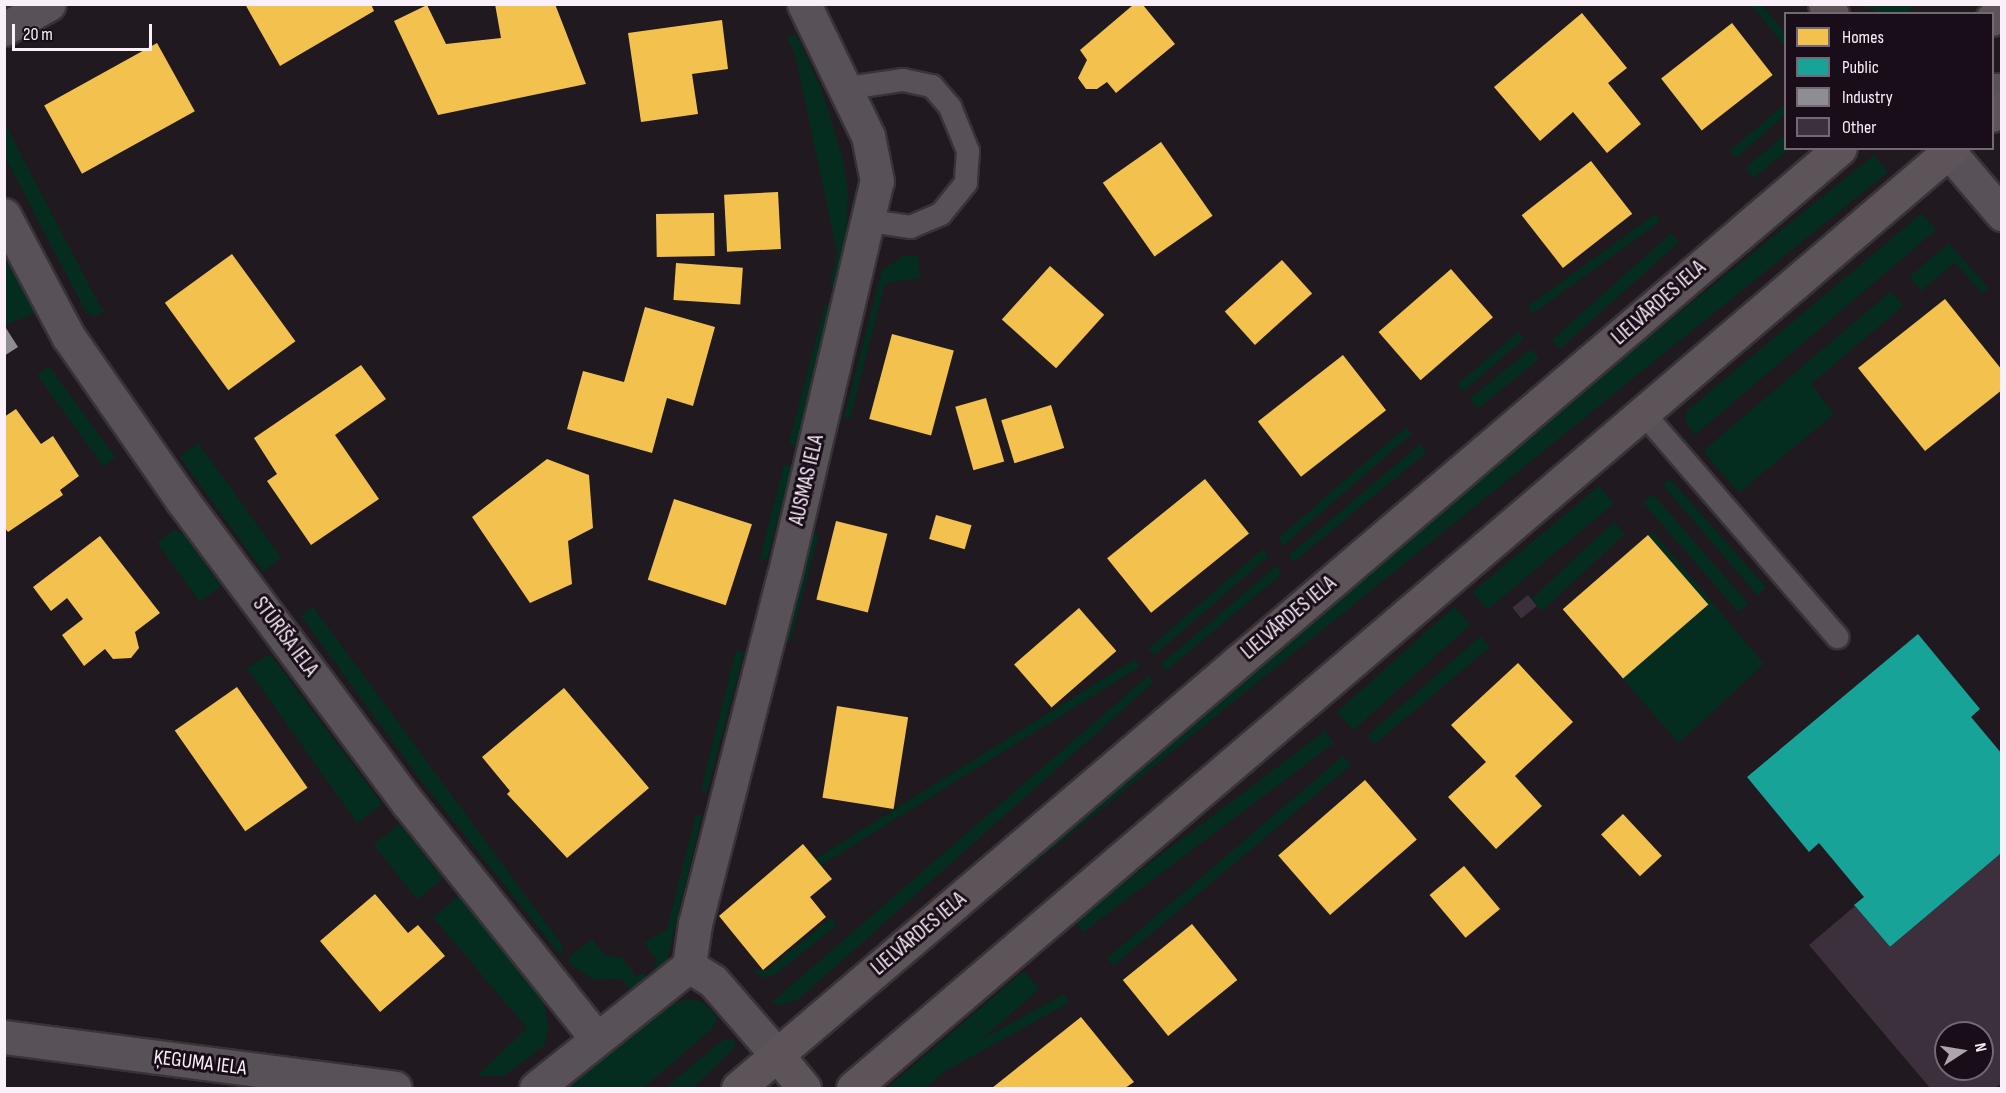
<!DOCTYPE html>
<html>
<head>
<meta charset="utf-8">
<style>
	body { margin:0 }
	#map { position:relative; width:2006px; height:1093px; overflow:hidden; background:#201920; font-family:"Sofia Sans Condensed",sans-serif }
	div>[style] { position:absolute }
	.green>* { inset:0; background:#042d1f; transform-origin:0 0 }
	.homes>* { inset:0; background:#f2c14e; transform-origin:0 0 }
	.public>* { inset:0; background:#17a398 }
	.industry>* { inset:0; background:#8d8d92 }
	.building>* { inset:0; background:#3c303c; transform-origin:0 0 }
	.roads { filter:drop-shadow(2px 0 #383338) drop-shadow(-2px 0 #383338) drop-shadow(0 2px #383338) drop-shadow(0 -2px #383338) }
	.lane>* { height:22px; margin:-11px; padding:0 11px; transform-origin:11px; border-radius:11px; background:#585158 }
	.street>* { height:33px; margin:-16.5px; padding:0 16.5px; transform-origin:16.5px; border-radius:16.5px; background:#585158 }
	.secondary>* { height:33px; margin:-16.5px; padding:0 16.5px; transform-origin:16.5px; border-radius:16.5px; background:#5c5458 }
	span { translate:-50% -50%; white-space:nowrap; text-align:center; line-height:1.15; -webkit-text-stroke:6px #190d19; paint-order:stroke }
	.street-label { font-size:21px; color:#f9f0f9 }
	.frame { position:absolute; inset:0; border:6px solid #f9f0f9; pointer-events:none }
	.legend { position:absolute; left:1784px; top:12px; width:210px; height:138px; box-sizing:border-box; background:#190d19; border:2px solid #736873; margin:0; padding:8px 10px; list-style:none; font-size:18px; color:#f9f0f9 }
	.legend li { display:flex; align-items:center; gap:12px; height:30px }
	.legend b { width:30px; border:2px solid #736873 }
	.north { position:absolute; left:1934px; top:1021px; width:60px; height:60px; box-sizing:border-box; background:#190d19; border:2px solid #736873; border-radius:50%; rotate:78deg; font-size:16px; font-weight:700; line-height:24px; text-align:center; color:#f9f0f9 }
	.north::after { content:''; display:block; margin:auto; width:21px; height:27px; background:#ada5ad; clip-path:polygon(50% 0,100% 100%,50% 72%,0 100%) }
	.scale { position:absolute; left:12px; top:24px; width:140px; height:27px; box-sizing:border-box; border:3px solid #f9f0f9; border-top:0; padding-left:8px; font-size:18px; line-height:21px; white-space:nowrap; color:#f9f0f9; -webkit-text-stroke:4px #190d19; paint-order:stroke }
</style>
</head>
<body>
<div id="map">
	<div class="green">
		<i style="clip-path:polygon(1751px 5px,1762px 5px,1785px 33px,1785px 46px)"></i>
		<i style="clip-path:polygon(1860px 5px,1916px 5px,1905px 14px,1881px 13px)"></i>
		<i style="clip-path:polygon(796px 34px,821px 88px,842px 156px,848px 190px,846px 250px,836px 287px,830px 285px,837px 252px,795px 54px,787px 38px)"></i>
		<i style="clip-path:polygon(1785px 104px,1785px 115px,1736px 158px,1729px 151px)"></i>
		<i style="clip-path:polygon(4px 122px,99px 304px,105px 311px,93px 317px,85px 310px,5px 157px)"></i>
		<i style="clip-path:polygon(1785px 135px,1786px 148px,1789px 149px,1754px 178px,1745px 168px)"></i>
		<i style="left:1874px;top:155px;width:22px;height:1387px;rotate:51deg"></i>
		<i style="clip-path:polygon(1922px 213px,1936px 230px,1695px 435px,1685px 420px,1687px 411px)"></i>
		<i style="left:1655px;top:214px;width:9px;height:157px;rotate:54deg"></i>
		<i style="left:1671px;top:233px;width:12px;height:160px;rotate:48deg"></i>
		<i style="clip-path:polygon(1949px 243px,1989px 288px,1982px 294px,1955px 262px,1921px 291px,1909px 277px)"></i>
		<i style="clip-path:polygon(903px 256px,918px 256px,920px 278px,885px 283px,850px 419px,844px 417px,882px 270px)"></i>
		<i style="clip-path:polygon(5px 259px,36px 313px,5px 325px,4px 325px)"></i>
		<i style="clip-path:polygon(1891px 291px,1903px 306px,1811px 384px,1834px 414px,1739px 493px,1703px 451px)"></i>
		<i style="clip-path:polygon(825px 304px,830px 306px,796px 447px,789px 443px)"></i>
		<i style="left:1518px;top:332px;width:9px;height:80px;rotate:49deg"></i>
		<i style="left:1531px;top:349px;width:13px;height:79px;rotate:51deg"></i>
		<i style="left:49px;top:366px;width:113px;height:15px;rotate:54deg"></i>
		<i style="left:1406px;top:427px;width:9px;height:170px;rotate:49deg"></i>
		<i style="left:198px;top:443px;width:142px;height:23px;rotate:54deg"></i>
		<i style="clip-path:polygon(1420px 444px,1427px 452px,1294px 562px,1289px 555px)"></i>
		<i style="clip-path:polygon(784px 464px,792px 466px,767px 560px,760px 559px)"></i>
		<i style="clip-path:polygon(1670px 479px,1766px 587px,1758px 596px,1662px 484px)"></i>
		<i style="left:1599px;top:486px;width:23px;height:165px;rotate:50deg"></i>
		<i style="left:1653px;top:494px;width:145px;height:13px;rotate:49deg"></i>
		<i style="left:1614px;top:522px;width:16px;height:113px;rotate:47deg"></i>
		<i style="clip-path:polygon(173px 530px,183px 534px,221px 586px,200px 602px,157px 543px)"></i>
		<i style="clip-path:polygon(1653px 532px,1764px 664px,1679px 743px,1621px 677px,1708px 605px,1648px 535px)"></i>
		<i style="clip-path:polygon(813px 533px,819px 534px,790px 642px,783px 641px)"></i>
		<i style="left:1263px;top:549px;width:9px;height:152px;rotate:49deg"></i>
		<i style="clip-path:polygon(1276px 566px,1282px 574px,1166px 671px,1161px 664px)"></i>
		<i style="clip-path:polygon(313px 607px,563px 946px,561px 956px,419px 778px,301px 616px)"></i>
		<i style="left:1454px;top:607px;width:24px;height:157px;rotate:48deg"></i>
		<i style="clip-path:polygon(1481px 636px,1490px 647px,1375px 744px,1367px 736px)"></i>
		<i style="clip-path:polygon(736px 650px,744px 653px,707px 792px,701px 789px)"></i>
		<i style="clip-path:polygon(270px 654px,382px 804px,357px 823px,247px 668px)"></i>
		<i style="left:1135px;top:659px;width:9px;height:384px;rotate:58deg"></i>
		<i style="clip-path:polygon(1148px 676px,1153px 683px,799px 999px,782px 1005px,771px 1003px)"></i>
		<i style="left:1325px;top:731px;width:15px;height:314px;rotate:53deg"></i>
		<i style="clip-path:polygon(1343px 756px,1351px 765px,1113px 966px,1107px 958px)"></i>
		<i style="clip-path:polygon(696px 814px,702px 816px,666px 964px,659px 972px,653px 964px,658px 961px,644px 943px,667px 929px)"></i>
		<i style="left:399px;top:824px;width:70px;height:33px;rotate:51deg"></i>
		<i style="clip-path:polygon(459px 896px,541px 996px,545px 1009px,549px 1027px,544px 1046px,504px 1076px,477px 1076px,527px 1028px,433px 917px)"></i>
		<i style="clip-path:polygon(831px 918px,837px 925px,776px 974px,765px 978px,751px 970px,767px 970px)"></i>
		<i style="clip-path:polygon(592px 939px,606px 956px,622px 957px,636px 977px,644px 972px,647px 978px,632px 991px,621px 979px,595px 980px,568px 963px,570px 956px)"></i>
		<i style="clip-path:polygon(1024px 971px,1039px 989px,926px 1088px,887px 1088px)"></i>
		<i style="left:1064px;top:994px;width:10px;height:145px;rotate:61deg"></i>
		<i style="clip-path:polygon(688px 999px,701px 1001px,718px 1017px,712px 1029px,643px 1088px,563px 1088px,658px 1007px)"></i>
		<i style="clip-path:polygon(723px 1040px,735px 1040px,735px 1047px,693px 1088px,665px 1088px)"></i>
	</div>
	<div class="homes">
		<i style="clip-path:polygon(245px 4px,371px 4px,374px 11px,280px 66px)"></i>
		<i style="clip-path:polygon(495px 4px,555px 4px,586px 84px,438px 115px,394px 21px,427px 5px,446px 44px,501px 38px)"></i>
		<i style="clip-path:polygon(1133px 5px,1143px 5px,1175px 44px,1116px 93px,1107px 82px,1097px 89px,1086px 89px,1078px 78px,1087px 60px,1080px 50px)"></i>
		<i style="clip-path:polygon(1582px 13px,1627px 68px,1608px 83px,1641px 124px,1607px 153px,1573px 112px,1540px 141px,1494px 87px)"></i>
		<i style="clip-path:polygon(722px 20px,728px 69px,692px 74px,698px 114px,641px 122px,628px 33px)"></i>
		<i style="left:1732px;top:23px;width:66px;height:90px;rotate:52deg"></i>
		<i style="left:157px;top:43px;width:78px;height:129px;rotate:61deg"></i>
		<i style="left:1161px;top:142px;width:90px;height:71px;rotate:55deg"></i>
		<i style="left:1591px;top:161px;width:67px;height:88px;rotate:52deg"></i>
		<i style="left:778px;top:192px;width:57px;height:54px;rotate:87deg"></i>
		<i style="left:714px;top:213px;width:43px;height:58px;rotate:89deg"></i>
		<i style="left:232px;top:254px;width:108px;height:83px;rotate:54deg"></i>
		<i style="left:1282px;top:260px;width:45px;height:77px;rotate:48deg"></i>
		<i style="left:676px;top:263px;width:67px;height:37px;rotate:4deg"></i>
		<i style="left:1050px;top:266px;width:73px;height:72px;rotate:42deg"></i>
		<i style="left:1451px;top:269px;width:64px;height:96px;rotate:49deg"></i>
		<i style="clip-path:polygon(1945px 299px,2002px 370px,2002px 390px,1925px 451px,1858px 368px)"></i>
		<i style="clip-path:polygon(645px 307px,715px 327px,693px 406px,667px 398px,652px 453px,567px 429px,583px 371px,624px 382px)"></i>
		<i style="left:892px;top:334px;width:64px;height:88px;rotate:15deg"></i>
		<i style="left:1343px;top:355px;width:70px;height:108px;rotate:52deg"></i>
		<i style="clip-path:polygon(361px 365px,386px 399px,335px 435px,379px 499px,311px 545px,267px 481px,277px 474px,254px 438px)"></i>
		<i style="left:986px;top:398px;width:66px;height:32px;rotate:74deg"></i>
		<i style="left:1051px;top:405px;width:45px;height:52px;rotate:73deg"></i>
		<i style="clip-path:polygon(16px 409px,41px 444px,53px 436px,79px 476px,60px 490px,63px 495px,8px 532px,4px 527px,4px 417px)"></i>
		<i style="clip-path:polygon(547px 459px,589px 475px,593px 528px,568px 541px,572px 584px,530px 603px,472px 517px)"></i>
		<i style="left:1205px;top:479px;width:70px;height:126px;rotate:51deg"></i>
		<i style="left:674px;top:499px;width:82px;height:85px;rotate:18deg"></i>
		<i style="left:936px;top:515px;width:37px;height:25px;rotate:16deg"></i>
		<i style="left:836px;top:521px;width:53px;height:81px;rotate:14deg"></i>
		<i style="left:1648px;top:535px;width:92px;height:113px;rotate:49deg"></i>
		<i style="clip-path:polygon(100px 536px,160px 613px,135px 632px,139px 648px,131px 658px,113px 659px,105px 649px,84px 666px,62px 635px,83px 619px,67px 598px,51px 611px,33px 587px)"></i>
		<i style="left:1079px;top:608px;width:57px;height:86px;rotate:49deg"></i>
		<i style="clip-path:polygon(1518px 663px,1573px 722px,1515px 776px,1542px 806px,1496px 849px,1448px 797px,1486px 762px,1451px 725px)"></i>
		<i style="left:237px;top:687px;width:123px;height:76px;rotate:55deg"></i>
		<i style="clip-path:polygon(564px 688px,649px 788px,567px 858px,507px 794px,510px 791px,482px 757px)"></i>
		<i style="left:837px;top:706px;width:72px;height:93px;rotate:9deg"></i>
		<i style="left:1365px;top:780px;width:79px;height:115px;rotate:49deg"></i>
		<i style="left:1623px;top:814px;width:57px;height:30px;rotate:47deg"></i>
		<i style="clip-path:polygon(803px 844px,832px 879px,810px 897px,826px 917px,763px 970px,719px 916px)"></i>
		<i style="left:1464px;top:866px;width:56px;height:45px;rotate:50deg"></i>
		<i style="clip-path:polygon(375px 894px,408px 933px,418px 925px,445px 956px,380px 1012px,320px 941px)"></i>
		<i style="left:1192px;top:924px;width:72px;height:89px;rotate:51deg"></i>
		<i style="clip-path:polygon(1081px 1017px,1134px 1082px,1125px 1088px,992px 1088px)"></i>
	</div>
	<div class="public">
		<i style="clip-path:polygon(1918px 634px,1980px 709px,1971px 717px,2002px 754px,2002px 853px,1890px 947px,1854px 905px,1864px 897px,1819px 843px,1809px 852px,1747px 777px)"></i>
	</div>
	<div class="industry">
		<i style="clip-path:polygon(4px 325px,18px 347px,4px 356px)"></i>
	</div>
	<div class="building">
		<i style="left:1528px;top:595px;width:14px;height:20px;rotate:51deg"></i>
		<i style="clip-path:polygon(evenodd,2000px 854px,2002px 1083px,1995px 1088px,1930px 1088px,1809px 945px,1855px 906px,1890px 947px,2000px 854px,1946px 1033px,1982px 1033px,1982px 1069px,1946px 1069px,1946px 1033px)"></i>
	</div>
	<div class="roads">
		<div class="lane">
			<i style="left:848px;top:88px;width:56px;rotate:-8.3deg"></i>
			<i style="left:903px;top:80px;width:30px;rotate:12deg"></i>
			<i style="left:932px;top:86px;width:28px;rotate:49deg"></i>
			<i style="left:950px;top:107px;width:48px;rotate:67.8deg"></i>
			<i style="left:968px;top:151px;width:32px;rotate:94deg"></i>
			<i style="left:966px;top:183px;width:40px;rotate:129deg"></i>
			<i style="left:941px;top:214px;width:33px;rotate:157deg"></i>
			<i style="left:911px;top:227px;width:41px;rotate:-171.7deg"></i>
			<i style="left:1645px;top:415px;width:294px;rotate:49.1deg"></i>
		</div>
		<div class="street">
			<i style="left:4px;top:29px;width:51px;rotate:-29.1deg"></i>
			<i style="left:1992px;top:90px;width:10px"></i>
			<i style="left:1949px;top:152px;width:82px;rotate:49.5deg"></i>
			<i style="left:4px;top:215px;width:137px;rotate:62.1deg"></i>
			<i style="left:68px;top:336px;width:200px;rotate:55.2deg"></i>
			<i style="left:182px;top:500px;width:378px;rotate:53.3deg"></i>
			<i style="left:408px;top:803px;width:301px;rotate:51.3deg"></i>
			<i style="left:689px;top:966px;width:42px;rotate:-81.9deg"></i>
			<i style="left:695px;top:924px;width:359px;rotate:-75.7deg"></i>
			<i style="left:784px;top:576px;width:406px;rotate:-76.8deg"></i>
			<i style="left:877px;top:181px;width:46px;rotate:-101.3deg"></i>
			<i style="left:868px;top:136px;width:147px;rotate:-115.9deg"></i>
			<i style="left:689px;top:966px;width:28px;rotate:32deg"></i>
			<i style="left:713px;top:981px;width:98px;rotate:49.1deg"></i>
			<i style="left:4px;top:1037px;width:394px;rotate:7.4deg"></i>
			<i style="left:536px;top:1088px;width:196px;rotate:-38.6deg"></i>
		</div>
		<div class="secondary">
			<i style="left:1825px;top:4px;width:12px;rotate:55deg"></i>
			<i style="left:1992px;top:19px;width:13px;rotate:-39deg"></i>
			<i style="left:1992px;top:115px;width:13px;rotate:-39deg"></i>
			<i style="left:777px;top:1055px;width:43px;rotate:50.7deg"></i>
			<i style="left:738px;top:1088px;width:1448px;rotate:-40.46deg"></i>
			<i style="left:853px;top:1088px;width:1447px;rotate:-40.52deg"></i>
		</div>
	</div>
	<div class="street-label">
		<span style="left:1659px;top:303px;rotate:-41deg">LIELVĀRDES IELA</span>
		<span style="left:807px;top:480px;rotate:-77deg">AUSMAS IELA</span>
		<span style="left:1289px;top:618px;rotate:-40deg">LIELVĀRDES IELA</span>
		<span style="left:285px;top:637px;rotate:53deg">STŪRĪŠA IELA</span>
		<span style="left:919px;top:934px;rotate:-40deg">LIELVĀRDES IELA</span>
		<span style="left:200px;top:1063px;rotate:7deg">ĶEGUMA IELA</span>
	</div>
	<div class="frame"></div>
	<ul class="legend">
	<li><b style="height:16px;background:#f2c14e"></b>Homes</li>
	<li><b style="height:16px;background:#17a398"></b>Public</li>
	<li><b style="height:16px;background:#8d8d92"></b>Industry</li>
	<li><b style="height:16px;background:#3c303c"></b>Other</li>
	</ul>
	<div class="north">N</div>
	<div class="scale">20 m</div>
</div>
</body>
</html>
